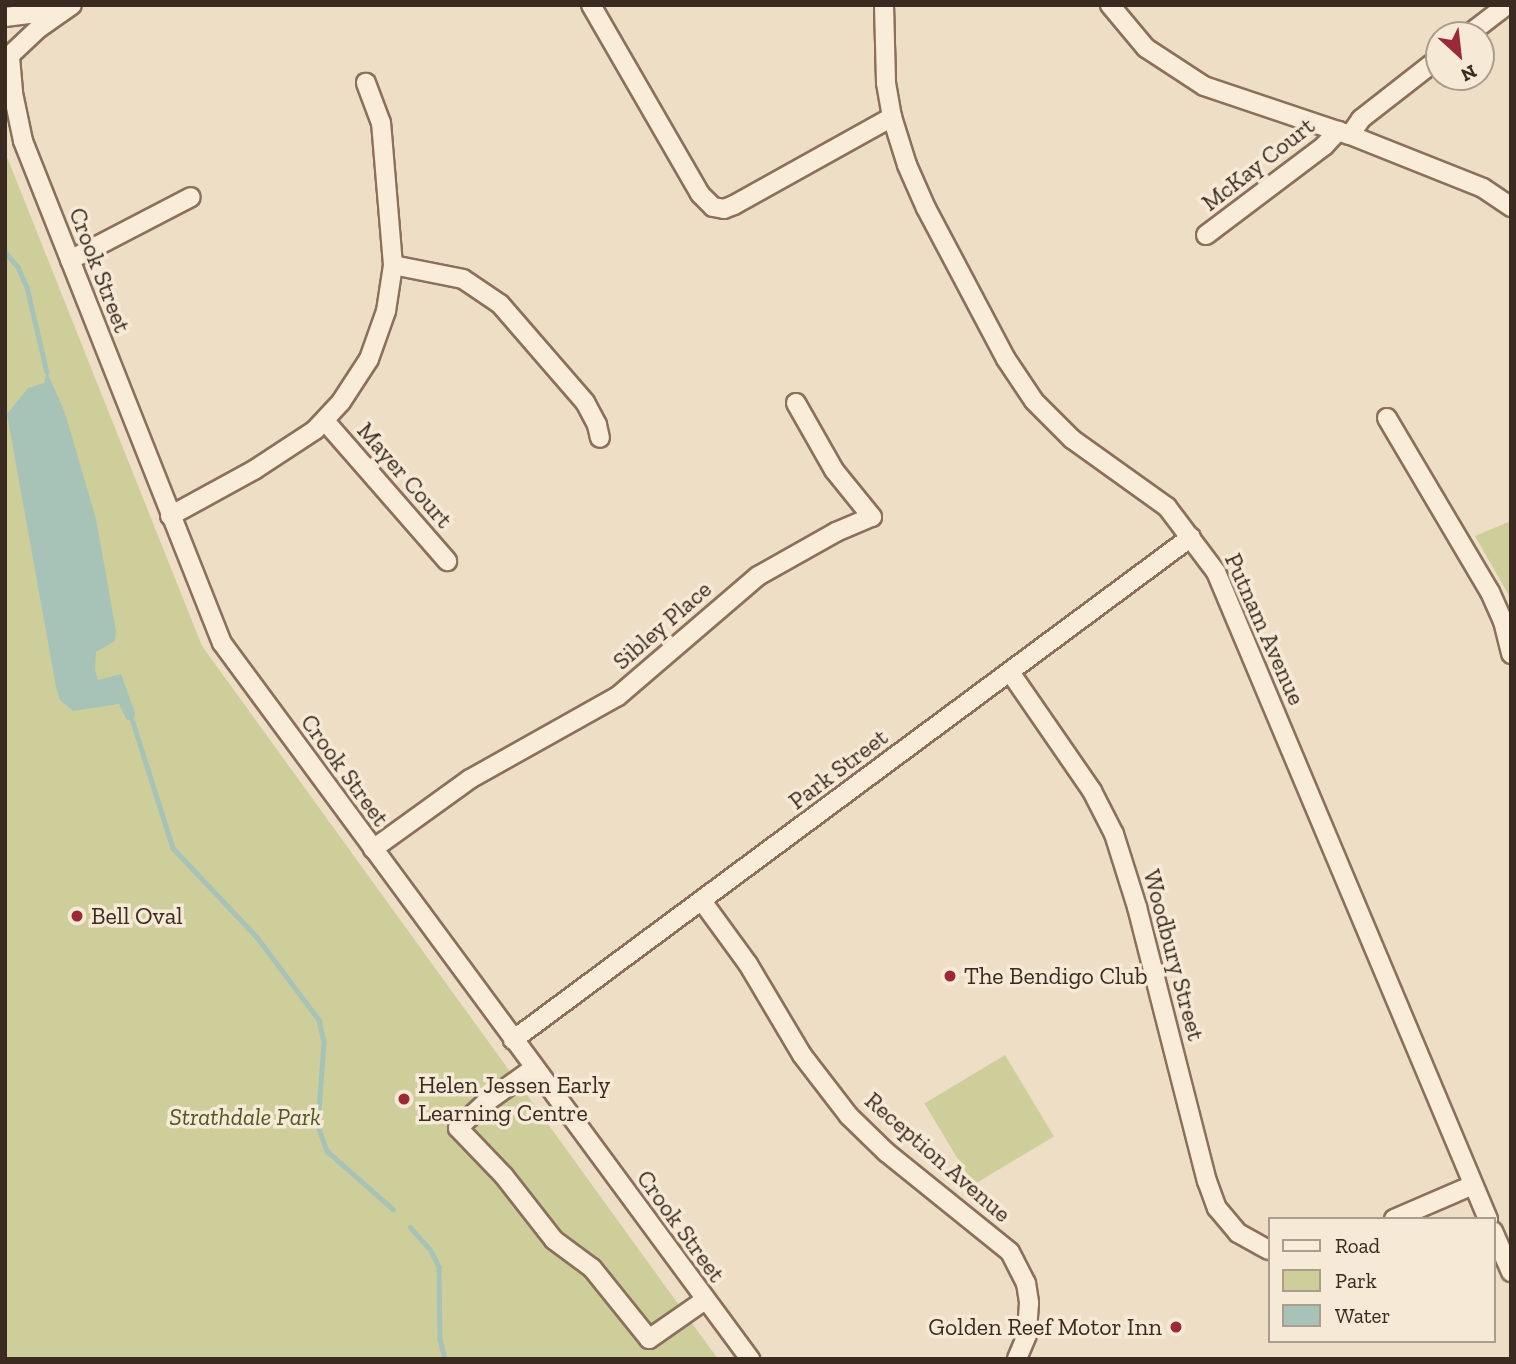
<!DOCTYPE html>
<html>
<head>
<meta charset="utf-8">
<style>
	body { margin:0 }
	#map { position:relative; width:1516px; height:1364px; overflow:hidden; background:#efdec6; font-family:"Zilla Slab",serif }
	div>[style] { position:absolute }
	.green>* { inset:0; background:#cdce99; transform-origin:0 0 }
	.water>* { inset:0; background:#a7c3b8 }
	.stream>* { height:4.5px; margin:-2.25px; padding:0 2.25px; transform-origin:2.25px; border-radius:2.25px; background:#a7c3b8 }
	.roads { filter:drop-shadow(2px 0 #8b705b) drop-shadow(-2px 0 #8b705b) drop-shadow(0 2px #8b705b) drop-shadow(0 -2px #8b705b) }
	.minor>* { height:18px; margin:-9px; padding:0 9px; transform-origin:9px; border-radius:9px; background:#f9edda }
	.dots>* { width:19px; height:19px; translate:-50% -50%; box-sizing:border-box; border:4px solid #f6e9d6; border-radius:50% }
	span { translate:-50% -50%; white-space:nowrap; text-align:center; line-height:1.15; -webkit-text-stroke:7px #f6e9d6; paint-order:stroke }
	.street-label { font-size:24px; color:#3b2a1f }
	.poi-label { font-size:24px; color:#3b2a1f }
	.left { translate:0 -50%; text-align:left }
	.right { translate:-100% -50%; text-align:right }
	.park-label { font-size:24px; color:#505825; font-style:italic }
	.frame { position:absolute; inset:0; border:7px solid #3b2a1f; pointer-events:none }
	.legend { position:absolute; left:1268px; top:1217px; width:228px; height:126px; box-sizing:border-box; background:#f6e9d6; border:2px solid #ab9d8d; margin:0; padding:9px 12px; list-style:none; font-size:21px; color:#3b2a1f }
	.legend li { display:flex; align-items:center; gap:14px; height:35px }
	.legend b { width:35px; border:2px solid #ab9d8d }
	.north { position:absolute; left:1425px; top:21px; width:70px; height:70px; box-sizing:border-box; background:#f6e9d6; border:2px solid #ab9d8d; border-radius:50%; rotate:153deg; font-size:19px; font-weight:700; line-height:28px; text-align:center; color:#3b2a1f }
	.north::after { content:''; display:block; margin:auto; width:24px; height:32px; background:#9b2a37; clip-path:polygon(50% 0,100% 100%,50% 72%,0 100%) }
</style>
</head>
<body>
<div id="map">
	<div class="green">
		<i style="clip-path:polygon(5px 152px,202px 646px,718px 1359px,5px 1359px)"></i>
		<i style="clip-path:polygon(1511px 521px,1511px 599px,1475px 536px)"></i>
		<i style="left:1005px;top:1055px;width:95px;height:94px;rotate:59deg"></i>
	</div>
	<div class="water">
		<i style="clip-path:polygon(47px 372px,65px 413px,96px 519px,116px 631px,115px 641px,96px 652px,95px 670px,98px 680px,121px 674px,135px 713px,133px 722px,126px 719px,119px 704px,73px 711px,60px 700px,56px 687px,7px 414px,28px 388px,44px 383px)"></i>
	</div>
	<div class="stream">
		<i style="left:5px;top:252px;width:20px;rotate:49deg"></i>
		<i style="left:18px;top:267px;width:22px;rotate:66deg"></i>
		<i style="left:27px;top:287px;width:87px;rotate:76.8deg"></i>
		<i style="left:133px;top:722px;width:132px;rotate:72.4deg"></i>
		<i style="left:173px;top:848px;width:122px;rotate:46.7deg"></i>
		<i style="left:257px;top:937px;width:104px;rotate:53.2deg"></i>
		<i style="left:319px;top:1020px;width:23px;rotate:77deg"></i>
		<i style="left:324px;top:1042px;width:84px;rotate:94.1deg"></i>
		<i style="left:318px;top:1126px;width:27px;rotate:70deg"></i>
		<i style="left:327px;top:1151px;width:88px;rotate:41.3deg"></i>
		<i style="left:410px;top:1227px;width:30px;rotate:48deg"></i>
		<i style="left:430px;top:1249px;width:20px;rotate:63deg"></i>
		<i style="left:439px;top:1267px;width:72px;rotate:89.2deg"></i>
		<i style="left:440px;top:1339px;width:21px;rotate:76deg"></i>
	</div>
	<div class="roads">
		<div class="minor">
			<i style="left:591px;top:5px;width:218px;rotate:60deg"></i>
			<i style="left:700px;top:194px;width:18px;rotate:45deg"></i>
			<i style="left:713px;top:207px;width:11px;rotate:10deg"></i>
			<i style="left:724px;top:209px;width:11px;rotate:-22deg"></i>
			<i style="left:734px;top:205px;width:181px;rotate:-29.1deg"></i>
			<i style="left:884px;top:5px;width:78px;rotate:88.5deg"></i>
			<i style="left:886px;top:83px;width:35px;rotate:80deg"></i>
			<i style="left:892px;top:117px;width:50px;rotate:72.6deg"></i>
			<i style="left:907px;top:165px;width:47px;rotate:66.2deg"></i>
			<i style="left:926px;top:208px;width:171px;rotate:62.1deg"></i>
			<i style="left:1006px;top:359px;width:50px;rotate:56.3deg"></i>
			<i style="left:1034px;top:401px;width:54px;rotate:45deg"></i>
			<i style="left:1072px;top:439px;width:117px;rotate:35.6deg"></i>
			<i style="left:1167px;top:507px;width:81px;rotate:53deg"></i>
			<i style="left:1216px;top:572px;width:702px;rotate:67.2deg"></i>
			<i style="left:1110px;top:5px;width:56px;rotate:50.1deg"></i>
			<i style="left:1146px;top:48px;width:69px;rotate:33.2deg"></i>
			<i style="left:1204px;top:86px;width:154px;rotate:18.6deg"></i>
			<i style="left:1350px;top:135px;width:143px;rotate:21.7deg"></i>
			<i style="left:1483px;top:188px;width:34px;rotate:34deg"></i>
			<i style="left:5px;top:17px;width:26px;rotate:-7deg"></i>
			<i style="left:31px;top:14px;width:30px;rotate:-17deg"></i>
			<i style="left:1468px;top:35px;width:49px;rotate:-37.6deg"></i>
			<i style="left:10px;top:57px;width:36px;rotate:85deg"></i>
			<i style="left:13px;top:93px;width:49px;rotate:78.2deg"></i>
			<i style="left:23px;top:141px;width:540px;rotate:68.38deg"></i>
			<i style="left:222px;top:643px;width:890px;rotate:53.59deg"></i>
			<i style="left:5px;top:60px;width:47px;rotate:-43.3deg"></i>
			<i style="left:39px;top:28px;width:40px;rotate:-34.9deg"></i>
			<i style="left:1350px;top:135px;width:19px;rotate:-55deg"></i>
			<i style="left:1361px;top:119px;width:99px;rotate:-38deg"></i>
			<i style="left:1206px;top:235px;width:148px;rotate:-37deg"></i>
			<i style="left:1324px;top:146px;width:21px;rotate:-47deg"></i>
			<i style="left:70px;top:260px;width:136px;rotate:-27.5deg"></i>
			<i style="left:393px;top:265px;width:71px;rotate:11.3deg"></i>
			<i style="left:463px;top:279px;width:45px;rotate:34deg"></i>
			<i style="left:500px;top:304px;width:130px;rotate:49.1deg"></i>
			<i style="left:585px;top:402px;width:26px;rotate:62deg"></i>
			<i style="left:597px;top:425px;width:13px;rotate:77deg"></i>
			<i style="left:1387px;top:418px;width:202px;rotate:59.4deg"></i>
			<i style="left:1490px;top:592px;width:32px;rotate:66deg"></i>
			<i style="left:1503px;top:621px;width:34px;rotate:76deg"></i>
			<i style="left:325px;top:421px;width:186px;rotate:48.9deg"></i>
			<i style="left:170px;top:516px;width:96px;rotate:-28.7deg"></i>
			<i style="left:254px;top:470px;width:73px;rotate:-33.3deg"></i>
			<i style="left:315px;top:430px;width:38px;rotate:-47deg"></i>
			<i style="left:341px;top:402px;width:51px;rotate:-56.9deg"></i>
			<i style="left:369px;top:359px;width:51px;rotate:-70.5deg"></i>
			<i style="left:386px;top:311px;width:47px;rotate:-81.3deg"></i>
			<i style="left:393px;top:265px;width:143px;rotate:-94.8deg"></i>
			<i style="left:381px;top:123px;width:43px;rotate:-110.6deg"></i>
			<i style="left:1010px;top:672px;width:145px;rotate:55.4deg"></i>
			<i style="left:1092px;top:791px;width:48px;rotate:62.9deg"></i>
			<i style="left:1114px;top:834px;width:77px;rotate:72.5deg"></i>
			<i style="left:1137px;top:907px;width:283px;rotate:75.7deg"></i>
			<i style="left:1207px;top:1181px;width:29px;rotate:70deg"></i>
			<i style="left:1217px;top:1208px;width:33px;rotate:50deg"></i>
			<i style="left:1238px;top:1233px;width:35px;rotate:29deg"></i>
			<i style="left:373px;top:849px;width:120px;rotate:-35.8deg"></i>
			<i style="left:470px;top:779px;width:170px;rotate:-29.3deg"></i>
			<i style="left:618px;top:696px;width:184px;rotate:-40.6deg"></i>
			<i style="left:758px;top:576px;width:90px;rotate:-29.4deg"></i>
			<i style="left:836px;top:532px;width:39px;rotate:-23deg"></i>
			<i style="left:872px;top:517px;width:60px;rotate:-129deg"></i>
			<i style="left:834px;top:470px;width:77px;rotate:-119.6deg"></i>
			<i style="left:702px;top:901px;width:78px;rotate:53.9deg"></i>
			<i style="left:748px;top:964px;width:106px;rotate:59.3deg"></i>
			<i style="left:802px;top:1055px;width:77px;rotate:52.4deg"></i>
			<i style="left:849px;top:1116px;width:52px;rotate:44.2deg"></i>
			<i style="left:886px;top:1152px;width:159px;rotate:38.9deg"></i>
			<i style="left:1010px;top:1252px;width:35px;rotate:63deg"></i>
			<i style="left:1026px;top:1283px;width:20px;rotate:81deg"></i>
			<i style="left:1029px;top:1303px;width:32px;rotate:94deg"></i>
			<i style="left:1027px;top:1335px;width:26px;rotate:113deg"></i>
			<i style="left:513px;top:1040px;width:844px;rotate:-36.57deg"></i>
			<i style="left:534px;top:1068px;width:60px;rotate:144.5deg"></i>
			<i style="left:485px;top:1103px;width:37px;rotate:137deg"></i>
			<i style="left:458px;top:1128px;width:66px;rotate:46.2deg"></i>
			<i style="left:504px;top:1176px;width:81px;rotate:52deg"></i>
			<i style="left:554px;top:1240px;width:47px;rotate:36.4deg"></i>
			<i style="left:592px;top:1268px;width:91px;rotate:51.2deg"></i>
			<i style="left:649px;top:1339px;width:68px;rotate:-34.9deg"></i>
			<i style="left:1394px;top:1219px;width:86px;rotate:-23.3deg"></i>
			<i style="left:1493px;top:1231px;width:45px;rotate:66.3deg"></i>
		</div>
	</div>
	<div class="dots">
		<i style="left:77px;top:916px;background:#9b2a37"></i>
		<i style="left:950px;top:976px;background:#9b2a37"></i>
		<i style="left:404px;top:1099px;background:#9b2a37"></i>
		<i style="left:1176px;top:1327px;background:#9b2a37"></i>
	</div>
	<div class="street-label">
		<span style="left:1258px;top:164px;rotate:-38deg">McKay Court</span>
		<span style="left:100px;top:270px;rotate:69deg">Crook Street</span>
		<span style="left:405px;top:475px;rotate:49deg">Mayer Court</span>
		<span style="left:662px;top:625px;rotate:-41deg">Sibley Place</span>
		<span style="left:1265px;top:629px;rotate:66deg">Putnam Avenue</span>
		<span style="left:838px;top:769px;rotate:-37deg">Park Street</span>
		<span style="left:345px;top:770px;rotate:54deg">Crook Street</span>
		<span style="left:1174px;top:955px;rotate:75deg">Woodbury Street</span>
		<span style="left:938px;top:1157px;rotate:41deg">Reception Avenue</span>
		<span style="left:681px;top:1226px;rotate:54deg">Crook Street</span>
	</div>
	<div class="poi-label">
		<span class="left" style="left:91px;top:916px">Bell Oval</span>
		<span class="left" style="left:964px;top:976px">The Bendigo Club</span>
		<span class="left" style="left:418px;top:1099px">Helen Jessen Early<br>Learning Centre</span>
		<span class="right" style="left:1162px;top:1327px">Golden Reef Motor Inn</span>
	</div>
	<div class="park-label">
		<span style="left:245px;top:1117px">Strathdale Park</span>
	</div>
	<div class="frame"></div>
	<ul class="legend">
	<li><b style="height:9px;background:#f9edda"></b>Road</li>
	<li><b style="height:19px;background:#cdce99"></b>Park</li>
	<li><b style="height:19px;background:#a7c3b8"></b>Water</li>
	</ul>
	<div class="north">N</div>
</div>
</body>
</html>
